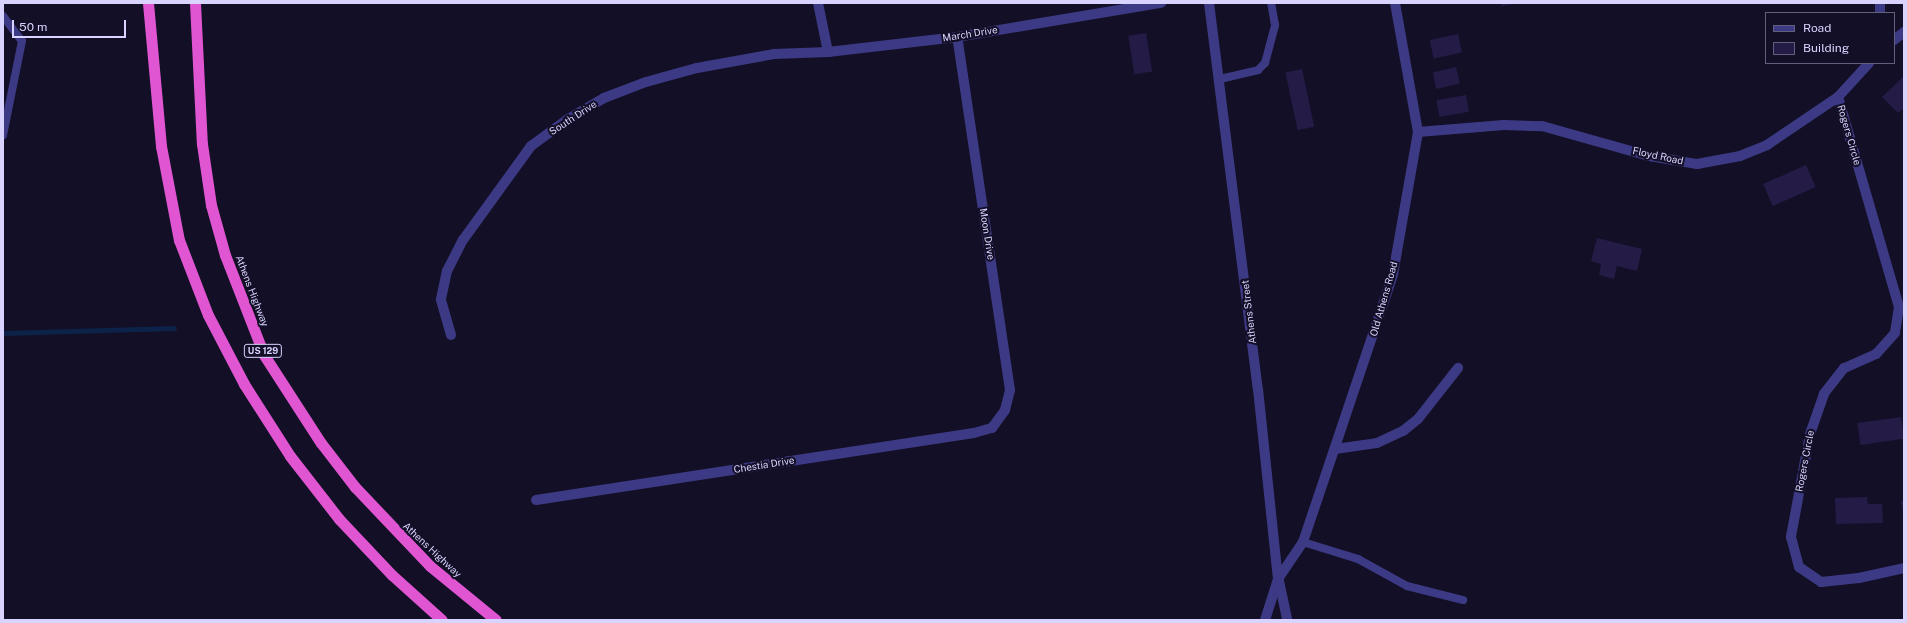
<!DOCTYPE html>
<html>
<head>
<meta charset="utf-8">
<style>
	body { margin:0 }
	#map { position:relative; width:1907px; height:623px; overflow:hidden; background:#130f26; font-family:"Public Sans",sans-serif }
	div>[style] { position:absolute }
	.stream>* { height:4.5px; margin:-2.25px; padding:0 2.25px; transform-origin:2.25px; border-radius:2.25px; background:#0c2248 }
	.building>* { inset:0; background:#241b47; transform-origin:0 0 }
	.service>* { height:8px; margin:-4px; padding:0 4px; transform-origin:4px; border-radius:4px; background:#3d3a85 }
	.minor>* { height:10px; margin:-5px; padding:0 5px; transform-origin:5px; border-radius:5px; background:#3d3a85 }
	.trunk>* { height:11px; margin:-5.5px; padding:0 5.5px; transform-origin:5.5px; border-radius:5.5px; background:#e055d1 }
	span { translate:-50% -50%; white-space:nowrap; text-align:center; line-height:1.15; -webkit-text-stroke:4px #130f26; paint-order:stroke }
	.shield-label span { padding:1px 3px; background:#130f26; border:1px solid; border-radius:3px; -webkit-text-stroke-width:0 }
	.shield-label { font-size:9px; color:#d9d4ff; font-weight:700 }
	.street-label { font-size:10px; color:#d9d4ff }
	.frame { position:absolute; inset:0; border:4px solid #d9d4ff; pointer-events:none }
	.legend { position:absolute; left:1765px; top:12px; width:130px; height:52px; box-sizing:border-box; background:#130f26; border:1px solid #625e7d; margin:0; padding:5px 7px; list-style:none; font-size:12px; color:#d9d4ff }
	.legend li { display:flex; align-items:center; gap:8px; height:20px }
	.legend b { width:20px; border:1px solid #625e7d }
	.scale { position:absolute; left:12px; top:20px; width:114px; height:18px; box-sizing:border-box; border:2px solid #d9d4ff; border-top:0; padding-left:5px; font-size:12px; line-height:14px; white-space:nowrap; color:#d9d4ff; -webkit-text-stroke:3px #130f26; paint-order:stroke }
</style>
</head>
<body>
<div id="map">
	<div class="stream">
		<i style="left:3px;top:333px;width:171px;rotate:-1.7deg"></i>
	</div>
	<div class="building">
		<i style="clip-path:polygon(1501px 3px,1513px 3px,1513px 4px,1502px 6px)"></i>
		<i style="left:1146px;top:33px;width:39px;height:18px;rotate:81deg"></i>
		<i style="left:1458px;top:34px;width:19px;height:29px;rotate:78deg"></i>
		<i style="left:1456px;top:67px;width:17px;height:24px;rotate:77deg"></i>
		<i style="left:1302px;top:69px;width:59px;height:17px;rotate:78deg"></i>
		<i style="clip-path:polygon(1904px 76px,1904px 108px,1898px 113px,1882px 97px)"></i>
		<i style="left:1466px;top:95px;width:17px;height:30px;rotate:80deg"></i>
		<i style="left:1806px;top:165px;width:24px;height:47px;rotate:66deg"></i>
		<i style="clip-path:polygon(1597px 238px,1642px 249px,1637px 271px,1617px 266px,1614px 279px,1599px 275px,1601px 264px,1591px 261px)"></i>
		<i style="left:1901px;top:417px;width:22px;height:44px;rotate:82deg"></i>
		<i style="clip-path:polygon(1867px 497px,1868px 504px,1882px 504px,1883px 523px,1836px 524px,1835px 498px)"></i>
		<i style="clip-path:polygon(1901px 501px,1904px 501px,1904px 511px,1903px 512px)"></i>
	</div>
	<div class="service">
		<i style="left:3px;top:16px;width:31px;rotate:53deg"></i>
		<i style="left:22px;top:41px;width:96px;rotate:101.4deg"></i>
		<i style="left:1220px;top:79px;width:39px;rotate:-13deg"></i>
		<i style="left:1258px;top:70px;width:10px;rotate:-45deg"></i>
		<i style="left:1265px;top:63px;width:39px;rotate:-75deg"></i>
		<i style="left:1275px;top:25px;width:22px;rotate:-100deg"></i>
		<i style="left:1303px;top:542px;width:58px;rotate:17.2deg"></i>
		<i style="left:1358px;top:559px;width:56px;rotate:28.9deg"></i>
		<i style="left:1407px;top:586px;width:58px;rotate:14deg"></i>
	</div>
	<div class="minor">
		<i style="left:818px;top:3px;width:50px;rotate:78.5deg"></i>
		<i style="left:1209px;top:3px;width:389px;rotate:82.8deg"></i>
		<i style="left:1258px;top:389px;width:191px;rotate:84deg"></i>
		<i style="left:1278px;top:579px;width:43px;rotate:107.6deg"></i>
		<i style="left:1880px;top:13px;width:10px;rotate:-90deg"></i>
		<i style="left:1894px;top:40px;width:13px;rotate:-39deg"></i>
		<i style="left:1838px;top:97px;width:219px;rotate:73.8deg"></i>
		<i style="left:1899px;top:307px;width:26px;rotate:99deg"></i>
		<i style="left:1895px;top:333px;width:28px;rotate:132deg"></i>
		<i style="left:1876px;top:354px;width:35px;rotate:156deg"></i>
		<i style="left:1844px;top:368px;width:33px;rotate:128deg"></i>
		<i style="left:1824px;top:394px;width:42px;rotate:109.3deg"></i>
		<i style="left:1810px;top:434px;width:105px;rotate:100.5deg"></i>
		<i style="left:1791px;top:537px;width:31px;rotate:75deg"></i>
		<i style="left:1799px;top:567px;width:27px;rotate:34deg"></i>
		<i style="left:1821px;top:582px;width:38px;rotate:-6deg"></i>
		<i style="left:1859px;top:578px;width:46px;rotate:-12.5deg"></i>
		<i style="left:1418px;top:132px;width:86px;rotate:-4.7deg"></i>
		<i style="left:1504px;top:125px;width:38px;rotate:2deg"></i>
		<i style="left:1542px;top:126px;width:111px;rotate:15.7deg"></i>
		<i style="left:1649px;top:156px;width:49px;rotate:9.5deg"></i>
		<i style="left:1697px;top:164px;width:44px;rotate:-10.5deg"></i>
		<i style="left:1740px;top:156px;width:29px;rotate:-22deg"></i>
		<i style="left:1767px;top:145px;width:86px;rotate:-34.1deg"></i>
		<i style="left:1838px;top:97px;width:46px;rotate:-47.6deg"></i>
		<i style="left:451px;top:335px;width:37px;rotate:-106deg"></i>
		<i style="left:441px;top:299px;width:29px;rotate:-78deg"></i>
		<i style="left:447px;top:271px;width:35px;rotate:-63deg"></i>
		<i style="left:463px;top:240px;width:116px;rotate:-54.1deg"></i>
		<i style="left:531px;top:146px;width:46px;rotate:-36.1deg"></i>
		<i style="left:568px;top:119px;width:42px;rotate:-30.3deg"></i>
		<i style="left:604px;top:98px;width:45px;rotate:-20.9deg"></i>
		<i style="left:646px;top:82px;width:53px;rotate:-15.4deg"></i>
		<i style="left:697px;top:68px;width:78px;rotate:-10.3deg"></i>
		<i style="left:774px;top:54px;width:54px;rotate:-2.1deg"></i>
		<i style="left:828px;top:52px;width:130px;rotate:-6.6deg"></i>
		<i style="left:957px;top:37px;width:207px;rotate:-9.5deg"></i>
		<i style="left:1335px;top:449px;width:42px;rotate:-8.1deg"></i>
		<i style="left:1377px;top:443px;width:29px;rotate:-25deg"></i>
		<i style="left:1403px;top:431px;width:19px;rotate:-39deg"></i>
		<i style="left:1418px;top:419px;width:65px;rotate:-51.9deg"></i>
		<i style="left:536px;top:500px;width:443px;rotate:-8.7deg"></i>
		<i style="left:974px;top:433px;width:19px;rotate:-16deg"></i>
		<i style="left:992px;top:428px;width:22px;rotate:-54deg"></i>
		<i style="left:1005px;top:410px;width:21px;rotate:-76deg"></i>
		<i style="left:1010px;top:390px;width:357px;rotate:-98.5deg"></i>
		<i style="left:1278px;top:579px;width:45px;rotate:-56deg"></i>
		<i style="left:1303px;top:542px;width:283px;rotate:-71.4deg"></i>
		<i style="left:1393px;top:274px;width:144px;rotate:-80deg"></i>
		<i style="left:1418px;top:132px;width:131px;rotate:-100.1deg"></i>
		<i style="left:1279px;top:581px;width:40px;rotate:78deg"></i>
	</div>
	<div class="trunk">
		<i style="left:148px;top:3px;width:144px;rotate:84.8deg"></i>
		<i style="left:161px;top:146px;width:96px;rotate:79.2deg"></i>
		<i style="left:179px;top:240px;width:80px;rotate:68.9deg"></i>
		<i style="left:208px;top:315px;width:78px;rotate:62.4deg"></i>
		<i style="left:244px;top:384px;width:85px;rotate:57.4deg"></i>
		<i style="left:290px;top:456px;width:80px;rotate:52.1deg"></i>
		<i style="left:339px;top:519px;width:77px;rotate:46.6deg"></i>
		<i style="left:392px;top:575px;width:67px;rotate:42deg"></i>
		<i style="left:195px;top:3px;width:141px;rotate:87.2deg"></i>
		<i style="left:202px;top:144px;width:62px;rotate:81.6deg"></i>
		<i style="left:211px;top:205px;width:52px;rotate:74.4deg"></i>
		<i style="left:225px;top:255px;width:107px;rotate:68.7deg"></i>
		<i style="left:264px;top:355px;width:105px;rotate:57.1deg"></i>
		<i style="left:321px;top:443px;width:56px;rotate:52.3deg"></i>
		<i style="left:355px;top:487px;width:109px;rotate:46.5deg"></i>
		<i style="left:430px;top:566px;width:85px;rotate:39.3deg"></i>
	</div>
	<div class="shield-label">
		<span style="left:263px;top:351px">US 129</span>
	</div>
	<div class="street-label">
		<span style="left:970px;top:34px;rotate:-9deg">March Drive</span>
		<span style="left:573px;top:118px;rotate:-33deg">South Drive</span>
		<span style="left:1849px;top:135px;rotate:74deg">Rogers Circle</span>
		<span style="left:1658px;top:156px;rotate:12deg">Floyd Road</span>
		<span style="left:987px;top:234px;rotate:81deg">Moon Drive</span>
		<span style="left:252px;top:291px;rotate:69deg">Athens Highway</span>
		<span style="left:1384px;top:299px;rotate:-74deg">Old Athens Road</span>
		<span style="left:1249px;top:312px;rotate:-97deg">Athens Street</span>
		<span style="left:1805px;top:461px;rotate:-79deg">Rogers Circle</span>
		<span style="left:764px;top:465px;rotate:-9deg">Chestia Drive</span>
		<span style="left:432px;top:550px;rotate:43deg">Athens Highway</span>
	</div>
	<div class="frame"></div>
	<ul class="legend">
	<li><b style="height:5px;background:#3d3a85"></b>Road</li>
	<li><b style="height:11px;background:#241b47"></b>Building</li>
	</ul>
	<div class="scale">50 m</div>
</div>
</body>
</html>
